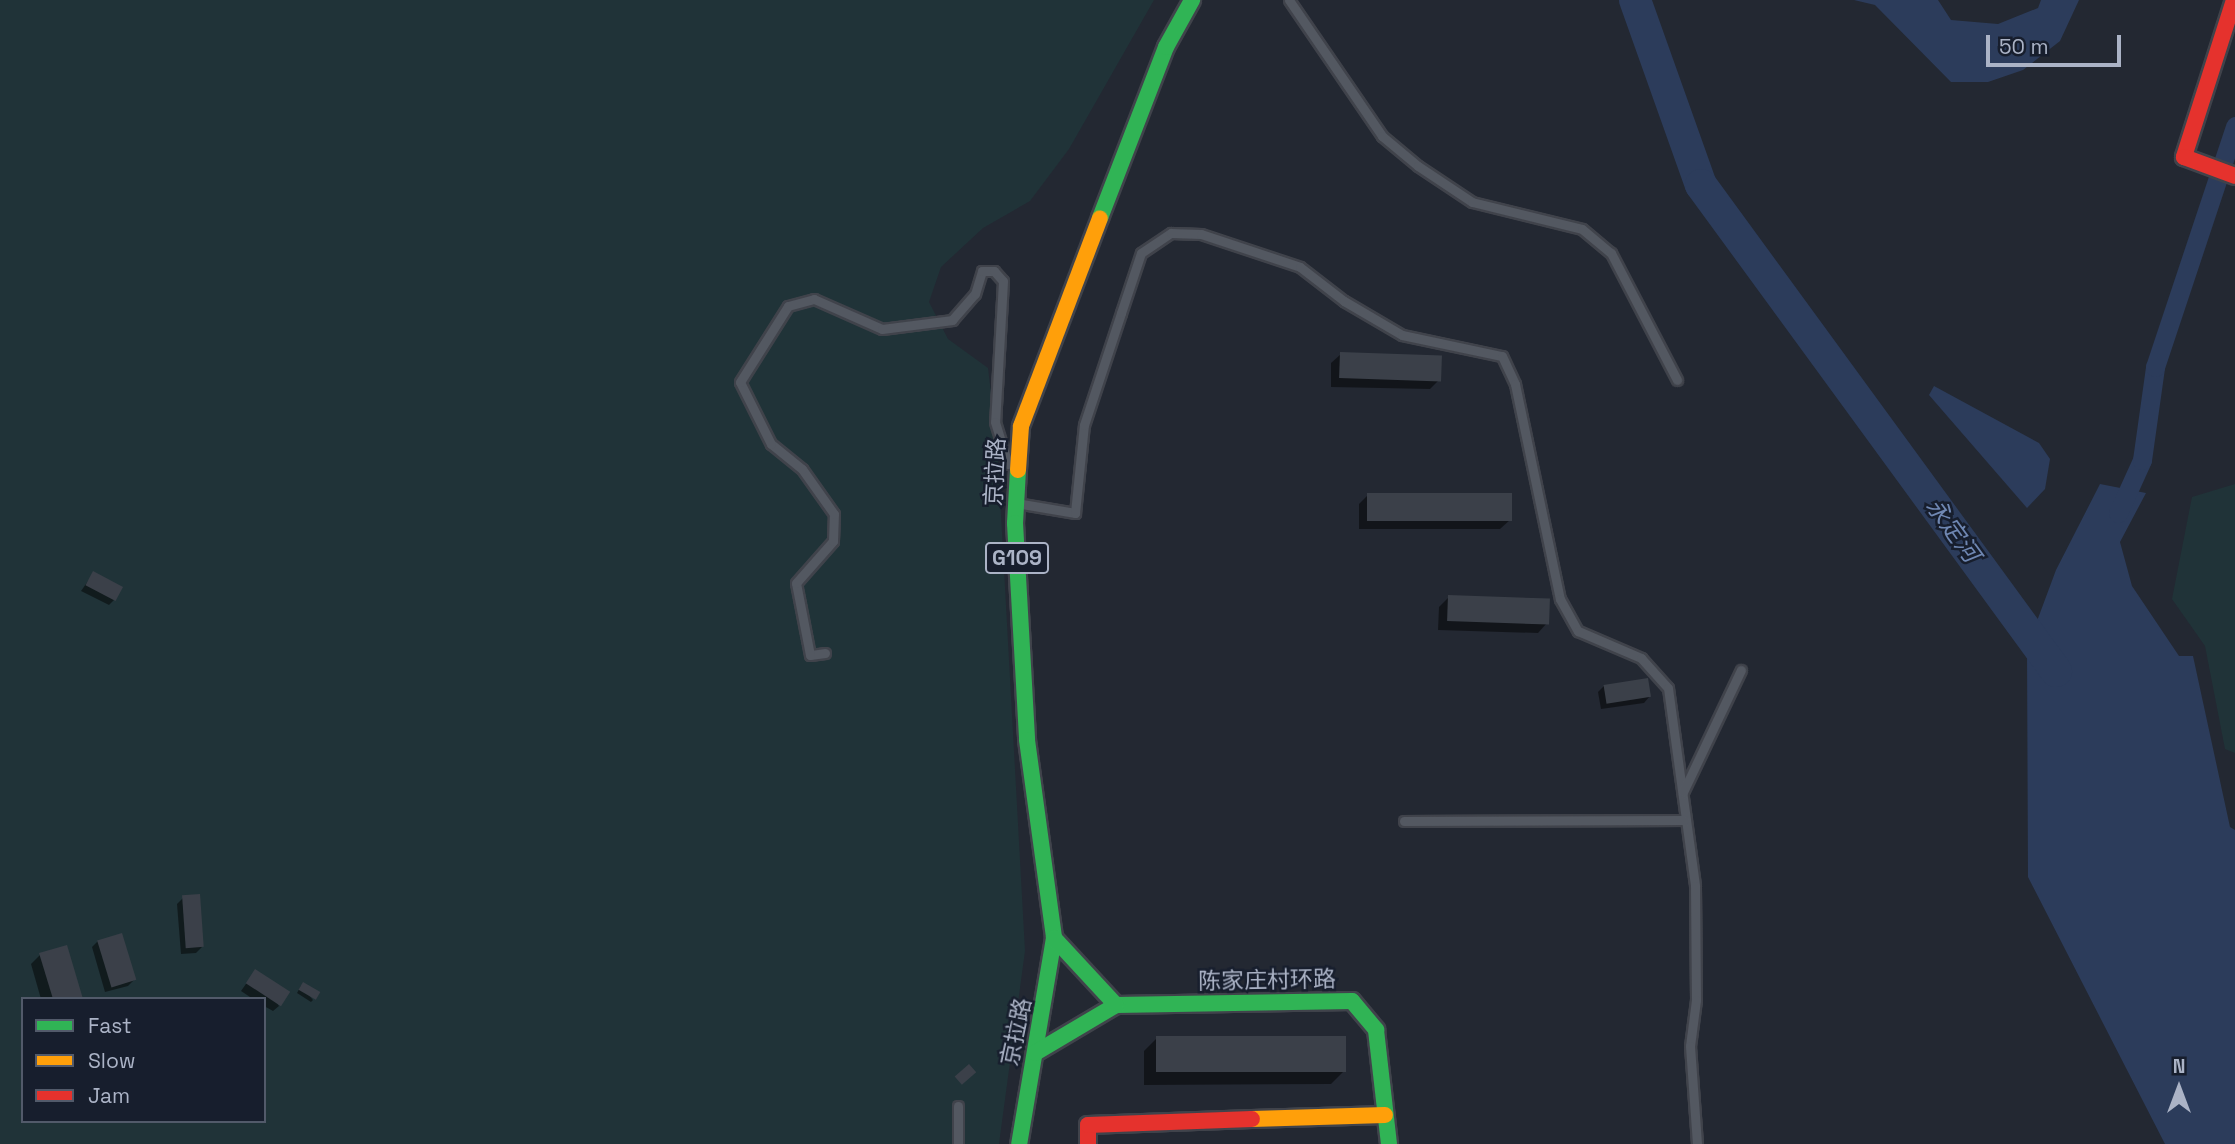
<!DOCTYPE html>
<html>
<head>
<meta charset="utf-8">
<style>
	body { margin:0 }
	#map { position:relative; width:2235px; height:1144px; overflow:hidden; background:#232832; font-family:"Space Grotesk","Noto Sans SC",sans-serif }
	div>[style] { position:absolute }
	.green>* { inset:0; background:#203338 }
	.water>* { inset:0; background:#2c3c5b }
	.shadow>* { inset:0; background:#0007 }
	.canal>* { height:19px; margin:-9.5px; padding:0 9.5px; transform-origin:9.5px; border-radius:9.5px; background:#2c3c5b }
	.river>* { height:32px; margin:-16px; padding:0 16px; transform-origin:16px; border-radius:16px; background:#2c3c5b }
	.building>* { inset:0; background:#3b4049; transform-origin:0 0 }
	.roads { filter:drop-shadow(2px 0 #40434b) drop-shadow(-2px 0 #40434b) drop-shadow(0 2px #40434b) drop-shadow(0 -2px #40434b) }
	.lane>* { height:9px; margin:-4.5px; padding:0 4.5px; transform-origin:4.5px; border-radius:4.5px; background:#535861 }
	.fast>* { height:16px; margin:-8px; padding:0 8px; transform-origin:8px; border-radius:8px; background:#30b455 }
	.slow>* { height:16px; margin:-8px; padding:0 8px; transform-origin:8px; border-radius:8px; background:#ff9f0a }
	.jam>* { height:16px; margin:-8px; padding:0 8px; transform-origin:8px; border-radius:8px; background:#e5322d }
	span { translate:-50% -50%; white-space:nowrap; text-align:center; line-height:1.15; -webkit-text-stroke:5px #171e2d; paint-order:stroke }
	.shield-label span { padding:2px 5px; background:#171e2d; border:2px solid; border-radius:5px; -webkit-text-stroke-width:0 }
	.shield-label { font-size:21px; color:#abb3c6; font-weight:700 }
	.street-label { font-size:23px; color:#abb3c6 }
	.water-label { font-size:24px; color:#6f87b2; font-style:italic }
	.legend { position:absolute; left:21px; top:997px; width:245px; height:126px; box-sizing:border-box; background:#171e2d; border:2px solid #525a6a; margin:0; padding:9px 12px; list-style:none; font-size:21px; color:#abb3c6 }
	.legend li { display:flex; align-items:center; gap:14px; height:35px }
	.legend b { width:35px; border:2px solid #525a6a }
	.north { position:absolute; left:2144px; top:1053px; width:70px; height:70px; -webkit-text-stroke:5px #171e2d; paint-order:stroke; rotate:0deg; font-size:19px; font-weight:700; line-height:28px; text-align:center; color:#abb3c6 }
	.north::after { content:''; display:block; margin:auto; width:24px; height:32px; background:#abb3c6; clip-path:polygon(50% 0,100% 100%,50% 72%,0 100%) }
	.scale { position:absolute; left:1986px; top:35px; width:135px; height:32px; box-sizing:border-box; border:4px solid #abb3c6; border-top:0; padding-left:9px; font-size:21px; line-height:24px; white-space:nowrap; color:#abb3c6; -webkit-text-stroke:5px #171e2d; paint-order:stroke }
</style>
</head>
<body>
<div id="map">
	<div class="green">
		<i style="clip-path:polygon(evenodd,0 0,1154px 0,1069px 149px,1030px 201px,983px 228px,941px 267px,929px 302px,948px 339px,988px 368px,997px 442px,1025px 951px,999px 1144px,0 1144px,0 0,23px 999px,264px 999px,264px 1121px,23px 1121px,23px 999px)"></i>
		<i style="clip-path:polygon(2235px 484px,2235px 753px,2225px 749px,2205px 646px,2172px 599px,2192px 497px)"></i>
	</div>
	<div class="water">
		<i style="clip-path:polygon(1854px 0,1938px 0,1951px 20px,1998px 24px,2038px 8px,2041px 0,2079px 0,2060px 41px,2023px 70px,1988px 82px,1951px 82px,1875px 5px)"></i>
		<i style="clip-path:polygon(1934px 386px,2039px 443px,2050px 459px,2045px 489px,2027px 508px,1929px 395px)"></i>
		<i style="clip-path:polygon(2100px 484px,2146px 493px,2120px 542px,2132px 586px,2179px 656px,2193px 656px,2230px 827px,2235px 830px,2235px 1144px,2165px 1144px,2028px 877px,2027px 648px,2056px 570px)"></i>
	</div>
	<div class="shadow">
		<i style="clip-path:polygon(1341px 354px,1439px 380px,1430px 389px,1331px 387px,1331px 363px)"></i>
		<i style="clip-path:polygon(1368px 495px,1510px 520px,1500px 529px,1359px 529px,1359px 504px)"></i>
		<i style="clip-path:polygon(93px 574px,115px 599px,109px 605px,81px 591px)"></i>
		<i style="clip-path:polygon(1449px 597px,1547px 623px,1538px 633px,1438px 630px,1439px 607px)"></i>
		<i style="clip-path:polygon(1604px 686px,1650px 696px,1644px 703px,1601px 709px,1598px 692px)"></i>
		<i style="clip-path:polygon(183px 898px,202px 947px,196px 953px,181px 954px,177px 904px)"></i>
		<i style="clip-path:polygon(98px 941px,134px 980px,128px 986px,105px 992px,92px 947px)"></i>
		<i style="clip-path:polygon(40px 955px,81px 999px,41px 999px,31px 964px)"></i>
		<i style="clip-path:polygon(255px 971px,279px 1006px,273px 1011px,264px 1006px,264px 999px,253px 999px,241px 991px)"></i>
		<i style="clip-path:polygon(301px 986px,313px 1000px,311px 1002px,297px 993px)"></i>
		<i style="clip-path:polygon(1157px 1038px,1344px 1071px,1331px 1084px,1144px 1085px,1144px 1051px)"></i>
	</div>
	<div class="canal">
		<i style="left:2118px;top:513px;width:58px;rotate:-65.6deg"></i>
		<i style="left:2142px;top:460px;width:94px;rotate:-82deg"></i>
		<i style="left:2155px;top:367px;width:254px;rotate:-71.6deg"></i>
	</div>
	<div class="river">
		<i style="left:1635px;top:0;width:196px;rotate:70.4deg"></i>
		<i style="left:1701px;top:185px;width:602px;rotate:53.85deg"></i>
	</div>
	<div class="building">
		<i style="left:1340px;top:352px;width:102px;height:26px;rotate:2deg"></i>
		<i style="left:1367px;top:493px;width:145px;height:28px"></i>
		<i style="left:93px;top:571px;width:34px;height:16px;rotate:28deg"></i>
		<i style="left:1448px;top:595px;width:102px;height:26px;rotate:2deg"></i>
		<i style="left:1648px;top:678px;width:19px;height:45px;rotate:81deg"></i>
		<i style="left:200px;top:894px;width:53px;height:18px;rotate:86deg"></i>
		<i style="left:122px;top:933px;width:49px;height:26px;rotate:73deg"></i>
		<i style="clip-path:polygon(67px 945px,83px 999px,53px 999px,39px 953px)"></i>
		<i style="left:255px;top:969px;width:42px;height:17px;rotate:33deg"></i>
		<i style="left:303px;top:982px;width:20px;height:9px;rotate:30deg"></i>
		<i style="left:1156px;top:1036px;width:190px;height:36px"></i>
		<i style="left:969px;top:1064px;width:11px;height:19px;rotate:49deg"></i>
	</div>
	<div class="roads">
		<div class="lane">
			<i style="left:1289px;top:0;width:165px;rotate:55.6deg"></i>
			<i style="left:1382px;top:136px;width:47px;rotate:39.8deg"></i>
			<i style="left:1418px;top:166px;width:65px;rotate:33.7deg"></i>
			<i style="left:1472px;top:202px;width:113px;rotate:13.8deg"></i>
			<i style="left:1582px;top:229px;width:38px;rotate:40deg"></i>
			<i style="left:1611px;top:253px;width:143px;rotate:62.5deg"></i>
			<i style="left:1022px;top:504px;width:54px;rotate:9.6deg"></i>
			<i style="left:1075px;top:513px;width:88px;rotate:-84.2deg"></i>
			<i style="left:1084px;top:425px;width:118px;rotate:-71.7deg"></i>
			<i style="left:1121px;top:313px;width:63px;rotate:-71.6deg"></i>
			<i style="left:1141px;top:253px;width:36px;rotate:-34deg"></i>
			<i style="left:1171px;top:233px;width:30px;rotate:2deg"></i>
			<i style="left:1201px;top:234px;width:104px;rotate:18.4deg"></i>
			<i style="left:1300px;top:267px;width:56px;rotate:37.7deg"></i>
			<i style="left:1344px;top:301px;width:67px;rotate:30.4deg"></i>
			<i style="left:1402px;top:335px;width:102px;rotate:11.9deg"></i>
			<i style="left:1502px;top:356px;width:31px;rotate:65deg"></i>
			<i style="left:1515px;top:384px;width:220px;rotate:78.2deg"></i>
			<i style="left:1560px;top:599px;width:37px;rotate:61deg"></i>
			<i style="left:1578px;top:631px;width:69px;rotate:23.2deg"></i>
			<i style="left:1641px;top:658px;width:40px;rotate:48deg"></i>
			<i style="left:1668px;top:688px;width:200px;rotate:82.2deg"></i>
			<i style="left:1695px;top:886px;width:114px;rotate:89.5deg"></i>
			<i style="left:1696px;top:1000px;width:46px;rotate:97.4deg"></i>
			<i style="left:1690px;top:1046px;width:98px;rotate:85.9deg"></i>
			<i style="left:825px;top:653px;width:15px;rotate:172deg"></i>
			<i style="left:810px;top:655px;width:73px;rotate:-101deg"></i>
			<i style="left:796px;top:583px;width:56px;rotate:-48.6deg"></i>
			<i style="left:833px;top:541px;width:27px;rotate:-88deg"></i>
			<i style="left:834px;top:514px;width:55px;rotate:-125.4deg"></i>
			<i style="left:802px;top:469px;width:40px;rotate:-141deg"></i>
			<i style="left:771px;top:444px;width:69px;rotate:-116.6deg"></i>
			<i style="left:740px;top:382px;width:90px;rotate:-57.7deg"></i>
			<i style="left:788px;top:306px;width:27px;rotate:-15deg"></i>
			<i style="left:814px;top:299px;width:74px;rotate:23.8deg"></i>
			<i style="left:882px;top:329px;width:71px;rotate:-7.3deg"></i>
			<i style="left:952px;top:320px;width:35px;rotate:-49deg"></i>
			<i style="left:975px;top:294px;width:24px;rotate:-73deg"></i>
			<i style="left:982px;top:271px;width:12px"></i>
			<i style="left:994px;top:271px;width:13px;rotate:48deg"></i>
			<i style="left:1003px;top:281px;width:141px;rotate:93.2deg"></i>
			<i style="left:995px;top:422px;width:44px;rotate:72.8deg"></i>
			<i style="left:1683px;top:792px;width:135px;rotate:-64.6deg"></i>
			<i style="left:1404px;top:821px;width:280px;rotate:-0.2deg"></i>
			<i style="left:958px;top:1106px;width:38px;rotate:90deg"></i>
		</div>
		<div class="fast">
			<i style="left:1100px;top:218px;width:183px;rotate:-68.9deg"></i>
			<i style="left:1166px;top:47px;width:54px;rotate:-61deg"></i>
			<i style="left:1018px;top:470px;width:53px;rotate:93.2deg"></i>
			<i style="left:1015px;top:523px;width:217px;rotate:86.8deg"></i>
			<i style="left:1027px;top:740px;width:200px;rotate:82.2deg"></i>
			<i style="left:1054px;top:938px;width:209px;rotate:99.6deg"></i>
			<i style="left:1116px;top:1005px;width:236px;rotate:-1deg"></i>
			<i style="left:1352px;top:1001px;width:38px;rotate:50deg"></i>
			<i style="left:1376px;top:1030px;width:115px;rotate:83.5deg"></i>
			<i style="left:1035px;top:1053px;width:94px;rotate:-30.7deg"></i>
			<i style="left:1116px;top:1005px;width:91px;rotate:-132.8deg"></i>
		</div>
		<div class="slow">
			<i style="left:1018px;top:470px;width:44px;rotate:-86.1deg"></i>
			<i style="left:1021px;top:426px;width:222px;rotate:-69.2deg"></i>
			<i style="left:1252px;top:1119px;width:133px;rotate:-1.7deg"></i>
		</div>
		<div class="jam">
			<i style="left:2234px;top:0;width:165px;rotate:107.7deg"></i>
			<i style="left:2184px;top:157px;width:54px;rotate:20.4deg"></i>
			<i style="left:1088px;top:1144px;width:19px;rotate:-90deg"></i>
			<i style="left:1088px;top:1125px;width:164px;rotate:-2.1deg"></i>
		</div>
	</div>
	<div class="shield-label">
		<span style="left:1017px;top:558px">G109</span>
	</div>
	<div class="street-label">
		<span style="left:995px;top:472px;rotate:-87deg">京拉路</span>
		<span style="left:1267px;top:980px;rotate:-1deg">陈家庄村环路</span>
		<span style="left:1016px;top:1032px;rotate:-78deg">京拉路</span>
	</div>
	<div class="water-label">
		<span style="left:1953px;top:530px;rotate:54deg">永定河</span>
	</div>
	<ul class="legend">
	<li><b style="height:9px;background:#30b455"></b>Fast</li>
	<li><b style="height:9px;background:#ff9f0a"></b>Slow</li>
	<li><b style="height:9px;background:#e5322d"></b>Jam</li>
	</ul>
	<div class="north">N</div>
	<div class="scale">50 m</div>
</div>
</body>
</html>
